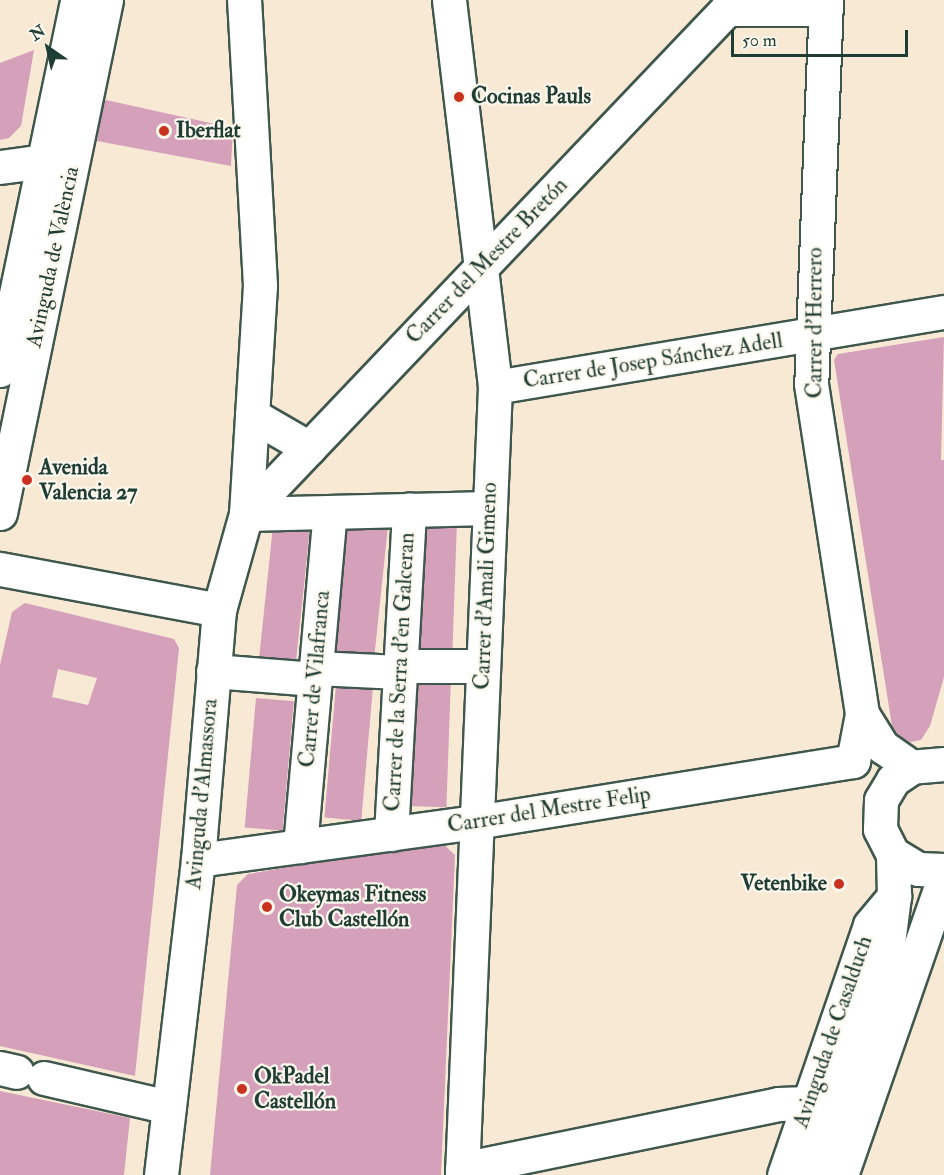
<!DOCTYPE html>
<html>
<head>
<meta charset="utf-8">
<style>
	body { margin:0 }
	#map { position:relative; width:944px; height:1175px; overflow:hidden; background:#f7e9d4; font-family:"IM FELL Double Pica",serif }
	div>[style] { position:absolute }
	.building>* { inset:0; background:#d5a0ba; transform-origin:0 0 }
	.roads { filter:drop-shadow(2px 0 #3f574c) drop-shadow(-2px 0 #3f574c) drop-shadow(0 2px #3f574c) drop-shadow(0 -2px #3f574c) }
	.minor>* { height:33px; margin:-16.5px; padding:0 16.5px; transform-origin:16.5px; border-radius:16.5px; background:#fff }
	.major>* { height:33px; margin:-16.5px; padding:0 16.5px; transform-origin:16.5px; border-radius:16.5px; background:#fff }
	.dots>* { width:16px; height:16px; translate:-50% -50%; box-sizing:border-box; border:3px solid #fbf7ec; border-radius:50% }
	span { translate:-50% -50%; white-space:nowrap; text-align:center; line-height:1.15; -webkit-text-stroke:4.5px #fbf7ec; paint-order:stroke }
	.poi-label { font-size:22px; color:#1f3d34; font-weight:700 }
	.left { translate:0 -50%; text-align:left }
	.right { translate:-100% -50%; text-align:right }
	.street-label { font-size:22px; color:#1f3d34 }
	.north { position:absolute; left:18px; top:18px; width:60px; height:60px; -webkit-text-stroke:4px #fbf7ec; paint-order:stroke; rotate:326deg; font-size:16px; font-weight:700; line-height:24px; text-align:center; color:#1f3d34 }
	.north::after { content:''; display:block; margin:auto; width:21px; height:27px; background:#1f3d34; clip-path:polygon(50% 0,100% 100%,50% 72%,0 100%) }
	.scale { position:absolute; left:731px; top:30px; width:177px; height:27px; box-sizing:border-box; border:3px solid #1f3d34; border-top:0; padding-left:8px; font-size:18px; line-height:21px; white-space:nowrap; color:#1f3d34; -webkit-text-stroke:4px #fbf7ec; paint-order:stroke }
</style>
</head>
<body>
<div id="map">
	<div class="building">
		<i style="clip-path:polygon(34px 50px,21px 126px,9px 138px,0 140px,0 63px)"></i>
		<i style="clip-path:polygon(106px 100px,233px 128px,231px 166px,97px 141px,102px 104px)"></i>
		<i style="clip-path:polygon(944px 337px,941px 460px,944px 460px,944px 677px,930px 726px,921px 740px,910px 742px,901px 738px,892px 726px,834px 360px,838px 354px)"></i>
		<i style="left:419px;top:520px;width:38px;height:130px;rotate:2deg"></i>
		<i style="left:348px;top:524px;width:40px;height:130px;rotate:6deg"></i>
		<i style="left:273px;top:526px;width:37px;height:132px;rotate:6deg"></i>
		<i style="clip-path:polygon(evenodd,25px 603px,174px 639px,179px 648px,135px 1076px,0 1046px,0 665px,12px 612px,25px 603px,58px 669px,97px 678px,88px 705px,52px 697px,58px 669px)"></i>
		<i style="left:413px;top:675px;width:38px;height:131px;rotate:2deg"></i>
		<i style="left:336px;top:685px;width:37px;height:133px;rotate:5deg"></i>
		<i style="left:256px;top:698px;width:38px;height:130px;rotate:5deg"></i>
		<i style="clip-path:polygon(440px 841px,455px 855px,441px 1175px,210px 1175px,237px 885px,248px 874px)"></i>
		<i style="clip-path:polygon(0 1091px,130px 1118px,124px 1175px,0 1175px)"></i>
	</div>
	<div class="roads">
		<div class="minor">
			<i style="left:449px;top:0;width:390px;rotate:83.2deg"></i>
			<i style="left:495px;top:387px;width:789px;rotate:92.4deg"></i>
			<i style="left:826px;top:0;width:384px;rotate:92.2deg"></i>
			<i style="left:811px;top:384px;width:334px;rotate:81.2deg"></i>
			<i style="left:862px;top:714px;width:48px;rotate:100.8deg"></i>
			<i style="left:727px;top:9px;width:99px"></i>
			<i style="left:0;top:167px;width:44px;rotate:-7.8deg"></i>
			<i style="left:495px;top:387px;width:455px;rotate:-9.5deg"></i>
			<i style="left:252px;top:415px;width:66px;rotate:30.1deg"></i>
			<i style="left:246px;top:514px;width:697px;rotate:-46.39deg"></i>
			<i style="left:727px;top:9px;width:10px;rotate:-66deg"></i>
			<i style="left:246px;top:514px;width:244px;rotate:-1.4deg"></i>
			<i style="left:0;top:569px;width:223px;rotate:10.6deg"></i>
			<i style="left:400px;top:666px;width:83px"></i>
			<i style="left:316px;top:668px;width:83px;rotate:2.8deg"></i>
			<i style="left:213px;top:671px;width:102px;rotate:4.5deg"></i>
			<i style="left:862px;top:714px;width:39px;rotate:58deg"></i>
			<i style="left:883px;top:747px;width:35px;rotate:35deg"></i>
			<i style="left:391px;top:834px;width:325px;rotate:-86.8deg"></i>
			<i style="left:300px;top:846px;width:335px;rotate:-84.9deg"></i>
			<i style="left:198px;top:860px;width:281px;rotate:-7.8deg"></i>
			<i style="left:476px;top:822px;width:382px;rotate:-9.2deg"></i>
			<i style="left:0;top:1068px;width:17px;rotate:13deg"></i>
			<i style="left:44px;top:1078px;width:128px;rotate:13.1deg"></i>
			<i style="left:462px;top:1169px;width:323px;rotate:-11.6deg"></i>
			<i style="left:778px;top:1104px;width:31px;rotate:-2deg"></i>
			<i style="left:161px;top:1175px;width:317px;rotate:-83.3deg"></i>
			<i style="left:198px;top:860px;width:251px;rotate:-85.2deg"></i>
			<i style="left:219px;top:610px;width:100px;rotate:-74.3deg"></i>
			<i style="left:246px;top:514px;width:229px;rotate:-86.5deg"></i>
			<i style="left:260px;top:285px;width:285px;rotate:-93.2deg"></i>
			<i style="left:784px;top:1175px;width:264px;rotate:-71deg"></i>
			<i style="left:870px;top:925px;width:38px;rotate:-50deg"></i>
		</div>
		<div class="major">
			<i style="left:0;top:370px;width:378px;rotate:-78.2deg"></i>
			<i style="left:0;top:513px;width:524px;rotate:-78.33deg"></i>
			<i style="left:944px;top:764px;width:32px;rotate:175deg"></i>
			<i style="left:912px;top:767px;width:23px;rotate:146deg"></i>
			<i style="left:893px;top:780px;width:23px;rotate:121deg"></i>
			<i style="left:881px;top:800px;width:29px;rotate:92deg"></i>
			<i style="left:880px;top:829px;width:28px;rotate:63deg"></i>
			<i style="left:893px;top:854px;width:29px;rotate:31deg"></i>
			<i style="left:918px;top:869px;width:26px;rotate:2deg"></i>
			<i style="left:811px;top:1175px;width:237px;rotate:-71.3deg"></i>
			<i style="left:887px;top:951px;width:55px;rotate:-82.7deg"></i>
			<i style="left:894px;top:896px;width:42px;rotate:-91.4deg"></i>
			<i style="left:841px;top:1175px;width:315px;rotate:-70.9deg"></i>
		</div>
	</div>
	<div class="dots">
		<i style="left:459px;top:97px;background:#c8321e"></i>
		<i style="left:164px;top:131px;background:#c8321e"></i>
		<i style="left:27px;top:480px;background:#c8321e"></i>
		<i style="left:839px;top:884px;background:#c8321e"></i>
		<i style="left:267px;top:907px;background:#c8321e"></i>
		<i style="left:242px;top:1089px;background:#c8321e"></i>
	</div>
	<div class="poi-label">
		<span class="left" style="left:471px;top:97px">Cocinas Pauls</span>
		<span class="left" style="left:176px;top:131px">Iberflat</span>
		<span class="left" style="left:39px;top:480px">Avenida<br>Valencia 27</span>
		<span class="right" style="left:827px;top:884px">Vetenbike</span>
		<span class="left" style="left:279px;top:907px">Okeymas Fitness<br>Club Castellón</span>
		<span class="left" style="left:254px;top:1089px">OkPadel<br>Castellón</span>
	</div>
	<div class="street-label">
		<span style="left:53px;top:257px;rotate:-78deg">Avinguda de València</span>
		<span style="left:487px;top:261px;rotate:-46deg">Carrer del Mestre Bretón</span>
		<span style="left:815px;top:323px;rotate:-90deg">Carrer d'Herrero</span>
		<span style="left:653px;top:361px;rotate:-9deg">Carrer de Josep Sánchez Adell</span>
		<span style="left:486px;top:586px;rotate:-88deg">Carrer d'Amali Gimeno</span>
		<span style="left:400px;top:672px;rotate:-87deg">Carrer de la Serra d'en Galceran</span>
		<span style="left:315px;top:679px;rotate:-85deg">Carrer de Vilafranca</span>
		<span style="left:202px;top:794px;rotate:-85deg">Avinguda d'Almassora</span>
		<span style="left:549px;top:810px;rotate:-9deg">Carrer del Mestre Felip</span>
		<span style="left:833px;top:1032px;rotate:-71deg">Avinguda de Casalduch</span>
	</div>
	<div class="north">N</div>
	<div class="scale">50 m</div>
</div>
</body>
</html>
